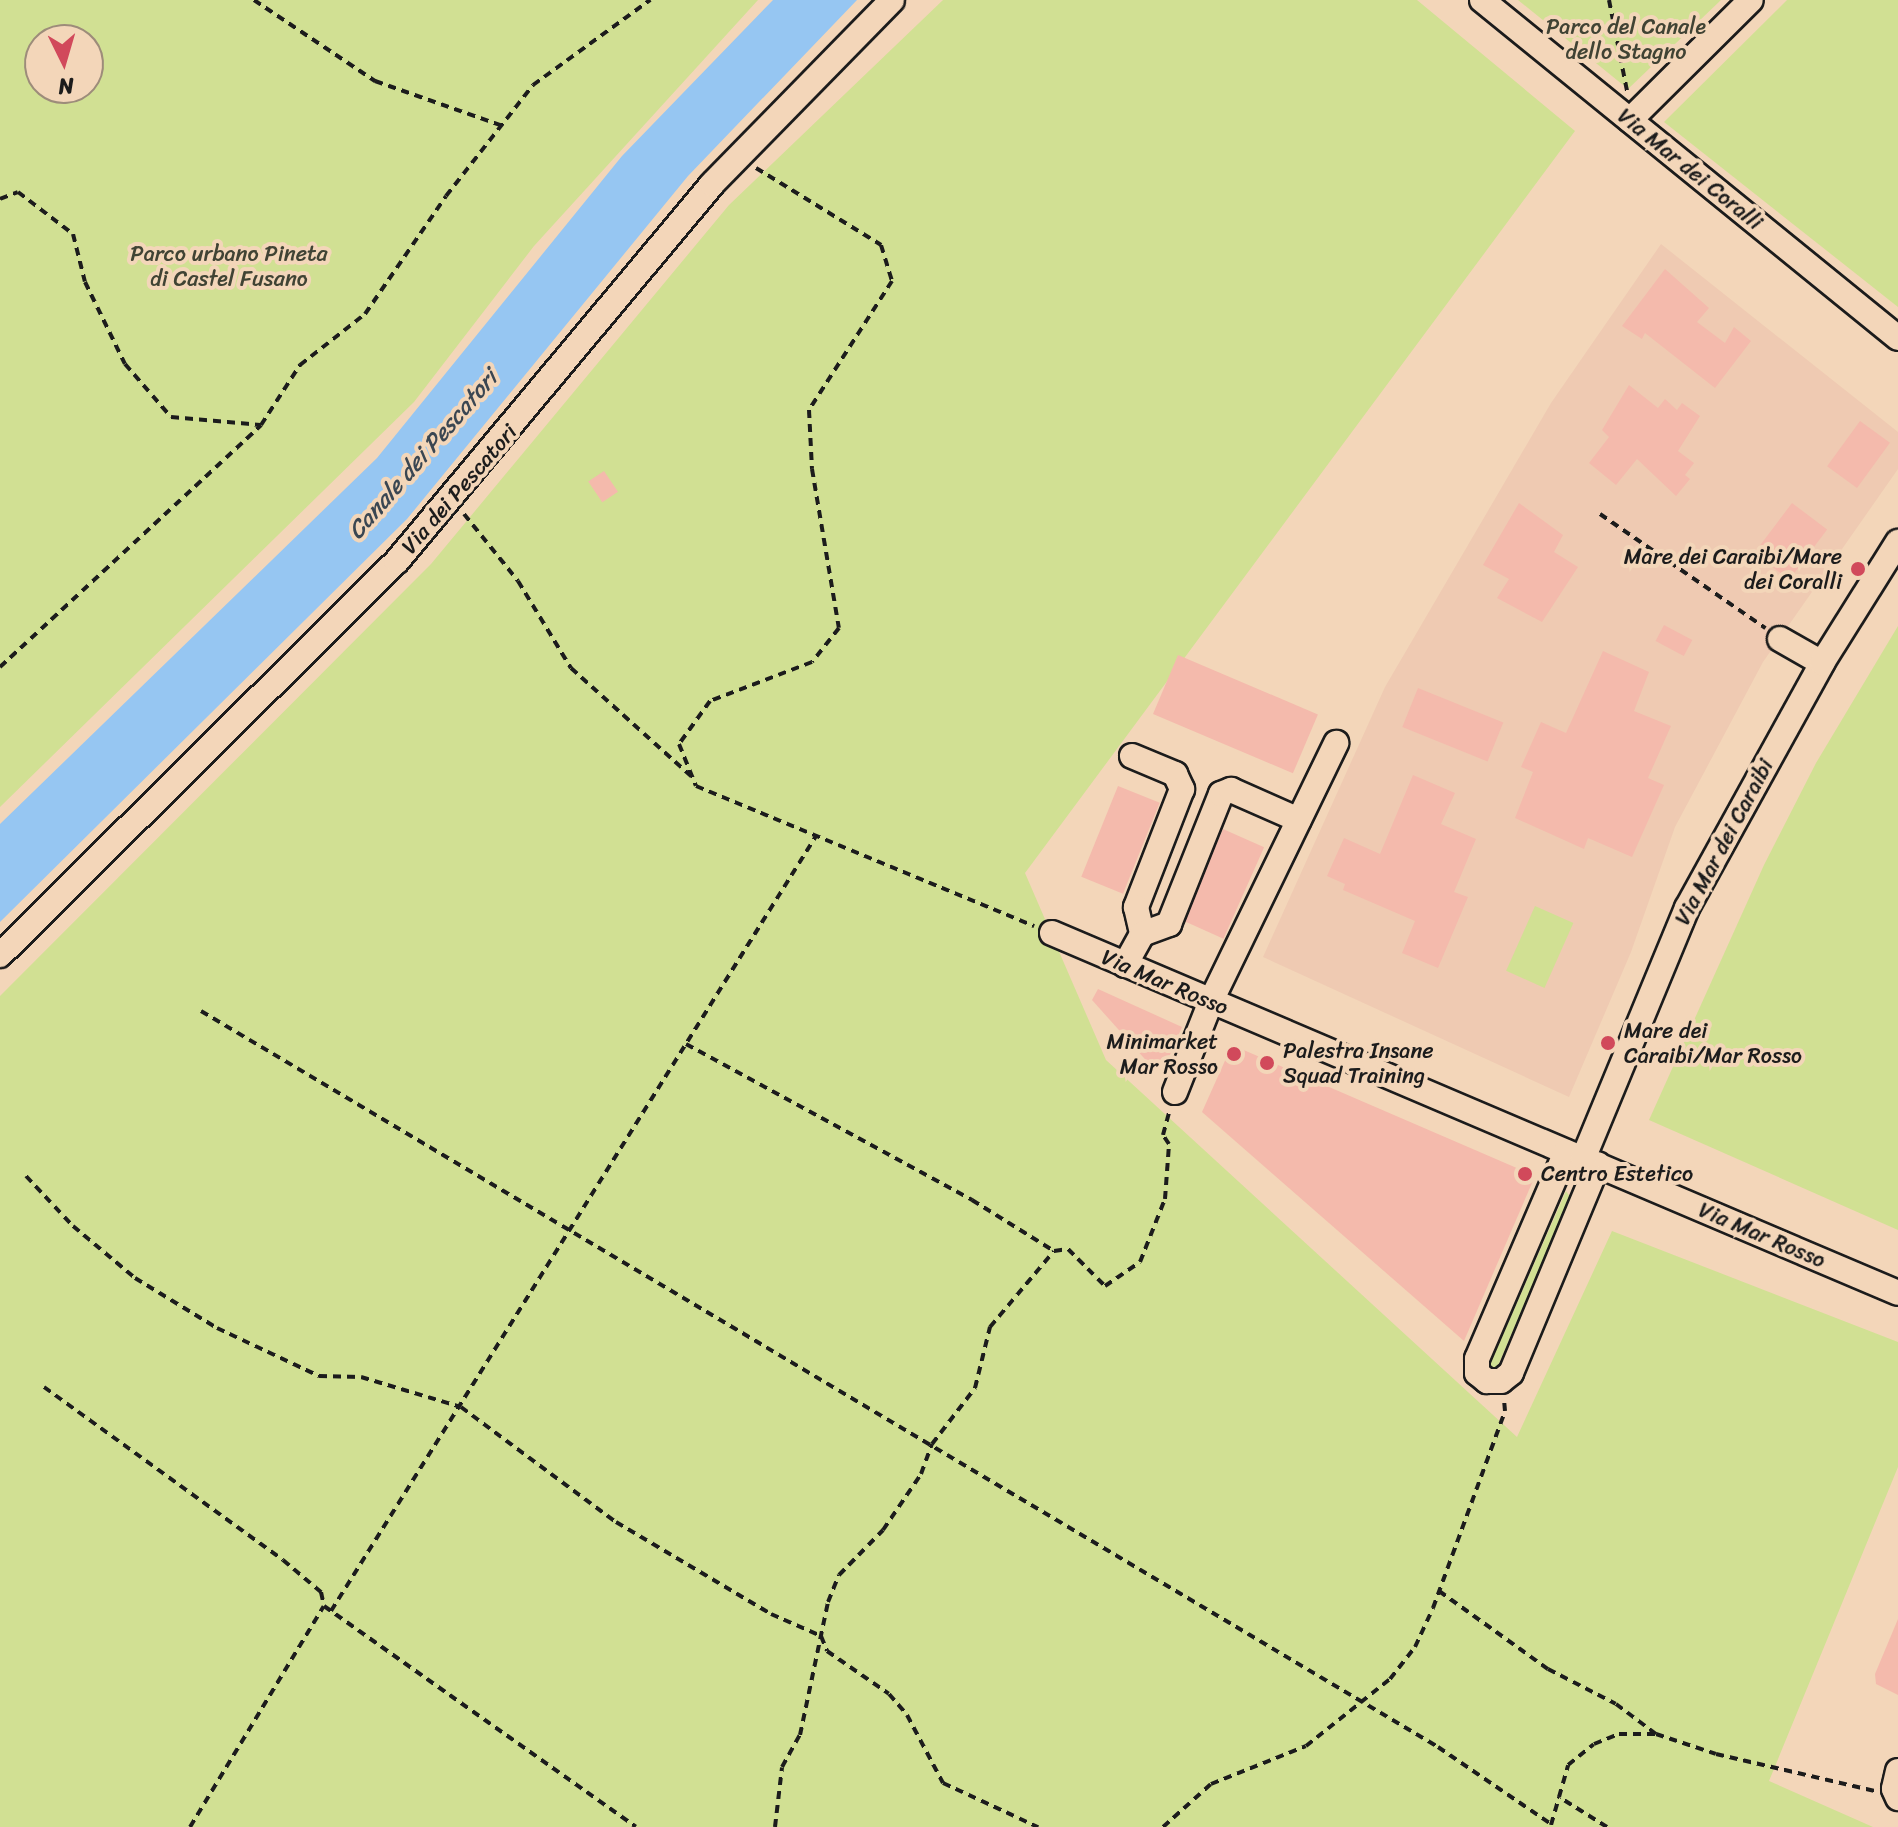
<!DOCTYPE html>
<html>
<head>
<meta charset="utf-8">
<style>
	body { margin:0 }
	#map { position:relative; width:1898px; height:1827px; overflow:hidden; background:#f3d6b9; font-family:Sriracha,sans-serif }
	div>[style] { position:absolute }
	.built>* { inset:0; background:#efcab2 }
	.green>* { inset:0; background:#d1e093; transform-origin:0 0 }
	.water>* { inset:0; background:#96c6f2 }
	.building>* { inset:0; background:#f4baac; transform-origin:0 0 }
	.path>* { height:4px; margin-top:-2px; transform-origin:0; background:repeating-linear-gradient(90deg,#1c1c1c 0 8px,transparent 0 14px) }
	.roads { filter:drop-shadow(2px 0 #1c1c1c) drop-shadow(-2px 0 #1c1c1c) drop-shadow(0 2px #1c1c1c) drop-shadow(0 -2px #1c1c1c) }
	.minor>* { height:24px; margin:-12px; padding:0 12px; transform-origin:12px; border-radius:12px; background:#f3d6b9 }
	.dots>* { width:22px; height:22px; translate:-50% -50%; box-sizing:border-box; border:4px solid #f3d6b9; border-radius:50% }
	span { translate:-50% -50%; white-space:nowrap; text-align:center; line-height:1.15; -webkit-text-stroke:8px #f3d6b9; paint-order:stroke }
	.park-label { font-size:22px; color:#404334 }
	.street-label { font-size:22px; color:#1c1c1c }
	.poi-label { font-size:22px; color:#1c1c1c }
	.right { translate:-100% -50%; text-align:right }
	.left { translate:0 -50%; text-align:left }
	.water-label { font-size:24px; color:#3a4652; font-style:italic }
	.north { position:absolute; left:24px; top:24px; width:80px; height:80px; box-sizing:border-box; background:#f3d6b9; border:2px solid #9d8c7a; border-radius:50%; rotate:175deg; font-size:22px; font-weight:700; line-height:32px; text-align:center; color:#1c1c1c }
	.north::after { content:''; display:block; margin:auto; width:28px; height:36px; background:#d1495b; clip-path:polygon(50% 0,100% 100%,50% 72%,0 100%) }
</style>
</head>
<body>
<div id="map">
	<div class="built">
		<i style="clip-path:polygon(1661px 244px,1898px 432px,1898px 469px,1763px 662px,1675px 827px,1631px 952px,1569px 1097px,1263px 957px,1385px 687px,1551px 403px)"></i>
	</div>
	<div class="green">
		<i style="clip-path:polygon(evenodd,0 0,758px 0,534px 246px,414px 402px,0 807px,0 0,40px 40px,88px 40px,88px 88px,40px 88px,40px 40px)"></i>
		<i style="clip-path:polygon(943px 0,1417px 0,1575px 131px,1025px 873px,1106px 1060px,1517px 1437px,1612px 1231px,1898px 1342px,1898px 1467px,1769px 1781px,1873px 1827px,0 1827px,0 996px,431px 564px,729px 205px)"></i>
		<i style="clip-path:polygon(1518px 0,1721px 0,1628px 89px)"></i>
		<i style="clip-path:polygon(1787px 0,1898px 0,1898px 307px,1664px 122px)"></i>
		<i style="clip-path:polygon(1898px 626px,1898px 1230px,1649px 1120px,1764px 865px,1816px 763px)"></i>
		<i style="left:1535px;top:906px;width:42px;height:71px;rotate:24deg"></i>
		<i style="clip-path:polygon(1566px 1191px,1570px 1197px,1497px 1368px,1488px 1369px)"></i>
	</div>
	<div class="water">
		<i style="clip-path:polygon(773px 0,857px 0,688px 176px,407px 519px,0 922px,0 824px,377px 458px,622px 156px)"></i>
	</div>
	<div class="building">
		<i style="clip-path:polygon(1665px 269px,1709px 308px,1697px 322px,1725px 343px,1734px 327px,1751px 341px,1715px 388px,1645px 333px,1642px 339px,1622px 326px)"></i>
		<i style="clip-path:polygon(1629px 385px,1658px 408px,1665px 399px,1677px 410px,1682px 403px,1700px 416px,1678px 451px,1694px 463px,1685px 475px,1690px 479px,1676px 496px,1637px 459px,1616px 485px,1589px 463px,1609px 437px,1602px 430px)"></i>
		<i style="left:1860px;top:421px;width:37px;height:56px;rotate:36deg"></i>
		<i style="left:604px;top:471px;width:25px;height:19px;rotate:56deg"></i>
		<i style="clip-path:polygon(1519px 503px,1563px 535px,1554px 552px,1578px 567px,1542px 622px,1497px 598px,1509px 579px,1483px 565px)"></i>
		<i style="left:1792px;top:503px;width:44px;height:63px;rotate:37deg"></i>
		<i style="left:1664px;top:625px;width:32px;height:18px;rotate:28deg"></i>
		<i style="clip-path:polygon(1603px 651px,1649px 672px,1634px 711px,1671px 726px,1648px 778px,1664px 785px,1632px 857px,1588px 838px,1584px 849px,1515px 818px,1533px 772px,1521px 767px,1541px 722px,1566px 733px)"></i>
		<i style="left:1178px;top:655px;width:152px;height:64px;rotate:23deg"></i>
		<i style="left:1418px;top:688px;width:92px;height:42px;rotate:22deg"></i>
		<i style="clip-path:polygon(1413px 775px,1455px 793px,1441px 824px,1476px 839px,1454px 892px,1468px 897px,1438px 968px,1402px 953px,1415px 921px,1343px 890px,1345px 884px,1327px 876px,1344px 838px,1380px 854px)"></i>
		<i style="left:1118px;top:786px;width:45px;height:98px;rotate:22deg"></i>
		<i style="left:1223px;top:829px;width:45px;height:100px;rotate:24deg"></i>
		<i style="clip-path:polygon(1098px 989px,1182px 1027px,1163px 1071px,1152px 1067px,1092px 1000px)"></i>
		<i style="clip-path:polygon(1232px 1045px,1535px 1176px,1464px 1341px,1202px 1112px)"></i>
		<i style="clip-path:polygon(1898px 1619px,1898px 1695px,1876px 1684px,1875px 1674px)"></i>
	</div>
	<div class="path">
		<i style="left:254px;top:0;width:146px;rotate:33.8deg"></i>
		<i style="left:375px;top:81px;width:133px;rotate:19.4deg"></i>
		<i style="left:1609px;top:0;width:93px;rotate:78.8deg"></i>
		<i style="left:756px;top:168px;width:147px;rotate:31.6deg"></i>
		<i style="left:881px;top:245px;width:38px;rotate:73deg"></i>
		<i style="left:892px;top:281px;width:153px;rotate:122.8deg"></i>
		<i style="left:809px;top:410px;width:59px;rotate:87.1deg"></i>
		<i style="left:812px;top:469px;width:161px;rotate:80.4deg"></i>
		<i style="left:839px;top:628px;width:43px;rotate:128.5deg"></i>
		<i style="left:812px;top:662px;width:109px;rotate:159.1deg"></i>
		<i style="left:710px;top:701px;width:53px;rotate:125.8deg"></i>
		<i style="left:679px;top:744px;width:45px;rotate:68deg"></i>
		<i style="left:696px;top:786px;width:366px;rotate:22.5deg"></i>
		<i style="left:0;top:199px;width:19px;rotate:-21deg"></i>
		<i style="left:18px;top:192px;width:69px;rotate:37.4deg"></i>
		<i style="left:73px;top:234px;width:49px;rotate:76deg"></i>
		<i style="left:85px;top:282px;width:91px;rotate:64deg"></i>
		<i style="left:125px;top:364px;width:70px;rotate:49deg"></i>
		<i style="left:171px;top:417px;width:90px;rotate:5.1deg"></i>
		<i style="left:464px;top:514px;width:86px;rotate:51.1deg"></i>
		<i style="left:518px;top:581px;width:102px;rotate:58.7deg"></i>
		<i style="left:571px;top:668px;width:163px;rotate:42deg"></i>
		<i style="left:1600px;top:514px;width:201px;rotate:34.6deg"></i>
		<i style="left:0;top:667px;width:356px;rotate:-42.8deg"></i>
		<i style="left:261px;top:425px;width:72px;rotate:-57deg"></i>
		<i style="left:300px;top:365px;width:83px;rotate:-38.1deg"></i>
		<i style="left:365px;top:314px;width:143px;rotate:-55.5deg"></i>
		<i style="left:446px;top:196px;width:141px;rotate:-51.9deg"></i>
		<i style="left:533px;top:85px;width:145px;rotate:-36deg"></i>
		<i style="left:201px;top:1011px;width:1439px;rotate:30.75deg"></i>
		<i style="left:1438px;top:1747px;width:137px;rotate:34.3deg"></i>
		<i style="left:686px;top:1044px;width:326px;rotate:28.6deg"></i>
		<i style="left:972px;top:1200px;width:97px;rotate:31.9deg"></i>
		<i style="left:26px;top:1176px;width:69px;rotate:46.8deg"></i>
		<i style="left:73px;top:1226px;width:81px;rotate:40deg"></i>
		<i style="left:135px;top:1278px;width:96px;rotate:31.4deg"></i>
		<i style="left:217px;top:1328px;width:113px;rotate:25.2deg"></i>
		<i style="left:319px;top:1376px;width:42px;rotate:1.4deg"></i>
		<i style="left:361px;top:1377px;width:104px;rotate:16.7deg"></i>
		<i style="left:461px;top:1407px;width:193px;rotate:36.6deg"></i>
		<i style="left:616px;top:1522px;width:180px;rotate:30.7deg"></i>
		<i style="left:771px;top:1614px;width:55px;rotate:23.7deg"></i>
		<i style="left:821px;top:1636px;width:16px;rotate:68deg"></i>
		<i style="left:827px;top:1651px;width:75px;rotate:34.7deg"></i>
		<i style="left:889px;top:1694px;width:28px;rotate:49deg"></i>
		<i style="left:907px;top:1715px;width:77px;rotate:62.1deg"></i>
		<i style="left:943px;top:1783px;width:105px;rotate:24.9deg"></i>
		<i style="left:44px;top:1387px;width:295px;rotate:35.9deg"></i>
		<i style="left:283px;top:1560px;width:50px;rotate:40.1deg"></i>
		<i style="left:321px;top:1592px;width:14px;rotate:78deg"></i>
		<i style="left:1439px;top:1591px;width:134px;rotate:35.6deg"></i>
		<i style="left:1548px;top:1669px;width:76px;rotate:27.2deg"></i>
		<i style="left:1616px;top:1704px;width:50px;rotate:36.9deg"></i>
		<i style="left:331px;top:1611px;width:914px;rotate:-57.96deg"></i>
		<i style="left:1551px;top:1825px;width:29px;rotate:-74deg"></i>
		<i style="left:190px;top:1827px;width:258px;rotate:-58.8deg"></i>
		<i style="left:324px;top:1606px;width:382px;rotate:35.3deg"></i>
		<i style="left:775px;top:1827px;width:60px;rotate:-83.3deg"></i>
		<i style="left:782px;top:1767px;width:37px;rotate:-61deg"></i>
		<i style="left:800px;top:1735px;width:136px;rotate:-78.1deg"></i>
		<i style="left:828px;top:1602px;width:29px;rotate:-68deg"></i>
		<i style="left:839px;top:1575px;width:63px;rotate:-45.6deg"></i>
		<i style="left:883px;top:1530px;width:68px;rotate:-55.8deg"></i>
		<i style="left:921px;top:1474px;width:32px;rotate:-70deg"></i>
		<i style="left:932px;top:1444px;width:71px;rotate:-52.5deg"></i>
		<i style="left:975px;top:1388px;width:63px;rotate:-76.2deg"></i>
		<i style="left:990px;top:1327px;width:99px;rotate:-49.9deg"></i>
		<i style="left:1054px;top:1251px;width:14px;rotate:-8deg"></i>
		<i style="left:1068px;top:1249px;width:52px;rotate:45deg"></i>
		<i style="left:1105px;top:1286px;width:42px;rotate:-34.4deg"></i>
		<i style="left:1140px;top:1262px;width:68px;rotate:-68.4deg"></i>
		<i style="left:1165px;top:1199px;width:55px;rotate:-85.8deg"></i>
		<i style="left:1169px;top:1144px;width:11px;rotate:-124deg"></i>
		<i style="left:1163px;top:1135px;width:27px;rotate:-75deg"></i>
		<i style="left:1163px;top:1827px;width:64px;rotate:-41.9deg"></i>
		<i style="left:1211px;top:1784px;width:102px;rotate:-21.8deg"></i>
		<i style="left:1306px;top:1746px;width:107px;rotate:-38.6deg"></i>
		<i style="left:1390px;top:1679px;width:41px;rotate:-52deg"></i>
		<i style="left:1415px;top:1647px;width:43px;rotate:-65.2deg"></i>
		<i style="left:1433px;top:1608px;width:210px;rotate:-69.9deg"></i>
		<i style="left:1505px;top:1411px;width:11px;rotate:-95deg"></i>
		<i style="left:1607px;top:1827px;width:57px;rotate:-148deg"></i>
		<i style="left:1559px;top:1797px;width:33px;rotate:-74deg"></i>
		<i style="left:1568px;top:1765px;width:33px;rotate:-39deg"></i>
		<i style="left:1594px;top:1744px;width:27px;rotate:-22deg"></i>
		<i style="left:1619px;top:1734px;width:37px"></i>
		<i style="left:1656px;top:1734px;width:63px;rotate:18.4deg"></i>
		<i style="left:1716px;top:1754px;width:163px;rotate:13.1deg"></i>
	</div>
	<div class="roads">
		<div class="minor">
			<i style="left:1482px;top:0;width:536px;rotate:39.09deg"></i>
			<i style="left:1630px;top:120px;width:170px;rotate:-44.8deg"></i>
			<i style="left:1780px;top:639px;width:48px;rotate:29.7deg"></i>
			<i style="left:1132px;top:756px;width:47px;rotate:22.7deg"></i>
			<i style="left:1175px;top:774px;width:17px;rotate:65deg"></i>
			<i style="left:1182px;top:789px;width:127px;rotate:111.3deg"></i>
			<i style="left:1136px;top:907px;width:28px;rotate:77deg"></i>
			<i style="left:1052px;top:933px;width:919px;rotate:23.05deg"></i>
			<i style="left:0;top:955px;width:559px;rotate:-44.78deg"></i>
			<i style="left:397px;top:561px;width:491px;rotate:-50.1deg"></i>
			<i style="left:712px;top:184px;width:257px;rotate:-45.6deg"></i>
			<i style="left:1125px;top:965px;width:35px;rotate:-61deg"></i>
			<i style="left:1142px;top:934px;width:29px;rotate:-20deg"></i>
			<i style="left:1169px;top:924px;width:140px;rotate:-68.2deg"></i>
			<i style="left:1221px;top:794px;width:11px;rotate:-22deg"></i>
			<i style="left:1231px;top:790px;width:74px;rotate:23.8deg"></i>
			<i style="left:1175px;top:1092px;width:98px;rotate:-68.4deg"></i>
			<i style="left:1211px;top:1001px;width:287px;rotate:-64.1deg"></i>
			<i style="left:1566px;top:1152px;width:225px;rotate:113.3deg"></i>
			<i style="left:1477px;top:1359px;width:14px;rotate:90deg"></i>
			<i style="left:1477px;top:1373px;width:13px;rotate:39deg"></i>
			<i style="left:1487px;top:1381px;width:14px"></i>
			<i style="left:1501px;top:1381px;width:13px;rotate:-39deg"></i>
			<i style="left:1511px;top:1373px;width:226px;rotate:-67.4deg"></i>
			<i style="left:1583px;top:1159px;width:272px;rotate:-67.5deg"></i>
			<i style="left:1687px;top:908px;width:280px;rotate:-61.1deg"></i>
			<i style="left:1822px;top:663px;width:143px;rotate:-57.9deg"></i>
			<i style="left:1898px;top:1771px;width:18px;rotate:103deg"></i>
			<i style="left:1894px;top:1789px;width:10px;rotate:66deg"></i>
		</div>
	</div>
	<div class="dots">
		<i style="left:1858px;top:569px;background:#d1495b"></i>
		<i style="left:1608px;top:1043px;background:#d1495b"></i>
		<i style="left:1234px;top:1054px;background:#d1495b"></i>
		<i style="left:1267px;top:1063px;background:#d1495b"></i>
		<i style="left:1525px;top:1174px;background:#d1495b"></i>
	</div>
	<div class="park-label">
		<span style="left:1626px;top:39px">Parco del Canale<br>dello Stagno</span>
		<span style="left:229px;top:266px">Parco urbano Pineta<br>di Castel Fusano</span>
	</div>
	<div class="street-label">
		<span style="left:1690px;top:169px;rotate:39deg">Via Mar dei Coralli</span>
		<span style="left:459px;top:489px;rotate:-49deg">Via dei Pescatori</span>
		<span style="left:1724px;top:842px;rotate:-62deg">Via Mar dei Caraibi</span>
		<span style="left:1165px;top:982px;rotate:23deg">Via Mar Rosso</span>
		<span style="left:1762px;top:1235px;rotate:23deg">Via Mar Rosso</span>
	</div>
	<div class="poi-label">
		<span class="right" style="left:1842px;top:569px">Mare dei Caraibi/Mare<br>dei Coralli</span>
		<span class="left" style="left:1624px;top:1043px">Mare dei<br>Caraibi/Mar Rosso</span>
		<span class="right" style="left:1218px;top:1054px">Minimarket<br>Mar Rosso</span>
		<span class="left" style="left:1283px;top:1063px">Palestra Insane<br>Squad Training</span>
		<span class="left" style="left:1541px;top:1174px">Centro Estetico</span>
	</div>
	<div class="water-label">
		<span style="left:423px;top:455px;rotate:-49deg">Canale dei Pescatori</span>
	</div>
	<div class="north">N</div>
</div>
</body>
</html>
